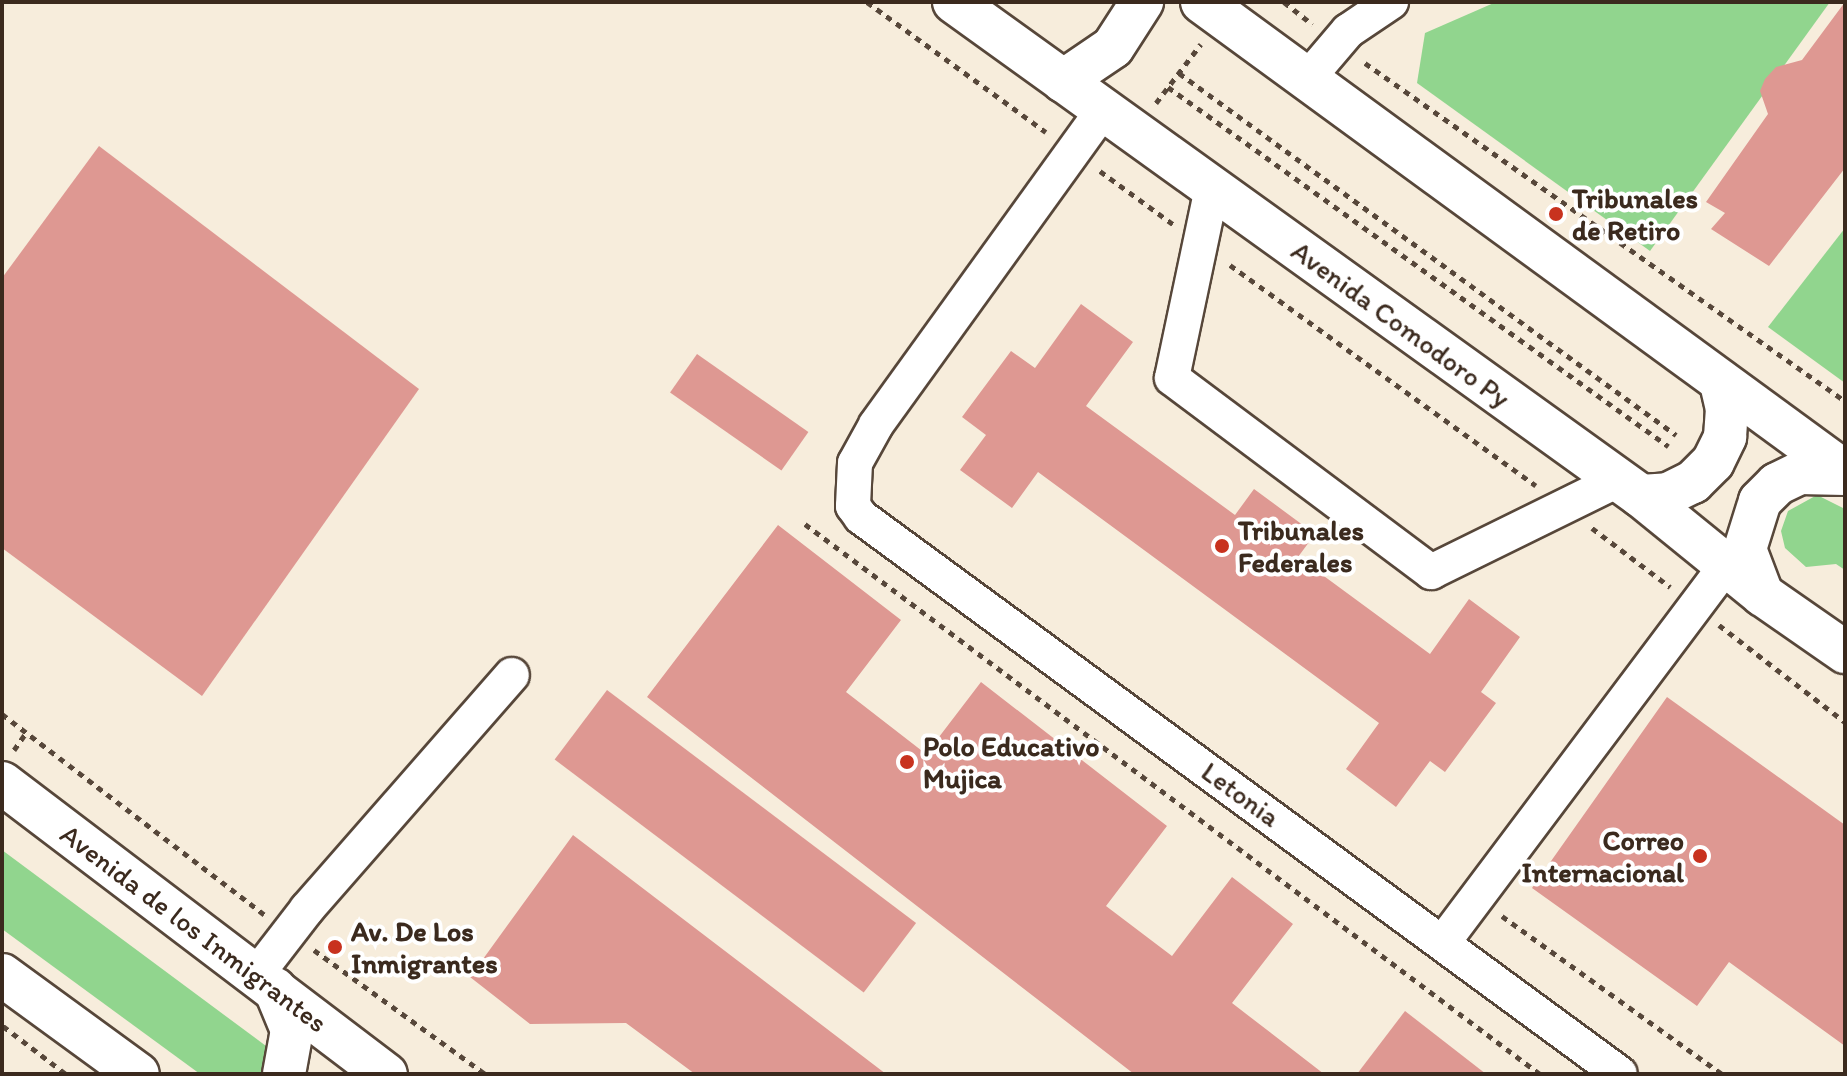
<!DOCTYPE html>
<html>
<head>
<meta charset="utf-8">
<style>
	body { margin:0 }
	#map { position:relative; width:1847px; height:1076px; overflow:hidden; background:#f7eddc; font-family:Itim,sans-serif }
	div>[style] { position:absolute }
	.green>* { inset:0; background:#91d58e }
	.building>* { inset:0; background:#de9892; transform-origin:0 0 }
	.path>* { height:5px; margin-top:-2.5px; transform-origin:0; background:repeating-linear-gradient(90deg,#57473a 0 6px,transparent 0 12px) }
	.roads { filter:drop-shadow(2px 0 #57473a) drop-shadow(-2px 0 #57473a) drop-shadow(0 2px #57473a) drop-shadow(0 -2px #57473a) }
	.minor>* { height:34px; margin:-17px; padding:0 17px; transform-origin:17px; border-radius:17px; background:#fff }
	.major>* { height:42px; margin:-21px; padding:0 21px; transform-origin:21px; border-radius:21px; background:#fff }
	.dots>* { width:22px; height:22px; translate:-50% -50%; box-sizing:border-box; border:4px solid #fff; border-radius:50% }
	span { translate:-50% -50%; white-space:nowrap; text-align:center; line-height:1.15; -webkit-text-stroke:8px #fff; paint-order:stroke }
	.poi-label { font-size:28px; color:#3b2a1e; font-weight:700 }
	.left { translate:0 -50%; text-align:left }
	.right { translate:-100% -50%; text-align:right }
	.street-label { font-size:28px; color:#3b2a1e }
	.frame { position:absolute; inset:0; border:4px solid #3b2a1e; pointer-events:none }
</style>
</head>
<body>
<div id="map">
	<div class="green">
		<i style="clip-path:polygon(1496px 2px,1830px 2px,1650px 251px,1417px 83px,1425px 33px)"></i>
		<i style="clip-path:polygon(1845px 228px,1845px 383px,1768px 327px)"></i>
		<i style="clip-path:polygon(1817px 495px,1845px 509px,1845px 570px,1836px 564px,1806px 567px,1785px 548px,1781px 531px,1788px 511px)"></i>
		<i style="clip-path:polygon(2px 850px,266px 1046px,267px 1074px,200px 1074px,2px 929px)"></i>
	</div>
	<div class="building">
		<i style="clip-path:polygon(1845px 2px,1845px 168px,1769px 266px,1711px 229px,1725px 213px,1706px 202px,1768px 114px,1760px 91px,1765px 79px,1776px 67px,1802px 60px)"></i>
		<i style="clip-path:polygon(99px 146px,419px 389px,202px 696px,2px 548px,2px 278px)"></i>
		<i style="clip-path:polygon(1081px 304px,1133px 342px,1086px 406px,1235px 515px,1254px 489px,1315px 534px,1298px 557px,1430px 654px,1469px 599px,1520px 637px,1481px 692px,1496px 703px,1445px 772px,1430px 761px,1396px 807px,1346px 769px,1379px 723px,1038px 472px,1012px 508px,960px 470px,986px 435px,962px 417px,1011px 351px,1035px 368px)"></i>
		<i style="left:697px;top:354px;width:136px;height:47px;rotate:35deg"></i>
		<i style="clip-path:polygon(778px 525px,901px 620px,846px 692px,926px 754px,981px 682px,1167px 826px,1106px 906px,1172px 956px,1232px 877px,1293px 924px,1232px 1003px,1324px 1074px,1134px 1074px,647px 697px)"></i>
		<i style="left:607px;top:690px;width:387px;height:87px;rotate:37deg"></i>
		<i style="clip-path:polygon(1667px 697px,1845px 825px,1845px 1046px,1729px 962px,1697px 1006px,1532px 888px)"></i>
		<i style="clip-path:polygon(573px 835px,886px 1074px,695px 1074px,626px 1023px,530px 1024px,470px 977px)"></i>
		<i style="clip-path:polygon(1405px 1011px,1486px 1074px,1357px 1074px)"></i>
	</div>
	<div class="path">
		<i style="left:867px;top:2px;width:221px;rotate:36deg"></i>
		<i style="left:1284px;top:2px;width:36px;rotate:38deg"></i>
		<i style="left:1365px;top:63px;width:587px;rotate:35.15deg"></i>
		<i style="left:1179px;top:73px;width:615px;rotate:36.07deg"></i>
		<i style="left:1168px;top:87px;width:616px;rotate:35.68deg"></i>
		<i style="left:1156px;top:103px;width:74px;rotate:-52.7deg"></i>
		<i style="left:1100px;top:171px;width:90px;rotate:36deg"></i>
		<i style="left:1230px;top:265px;width:377px;rotate:35.8deg"></i>
		<i style="left:805px;top:524px;width:918px;rotate:36.81deg"></i>
		<i style="left:1592px;top:528px;width:98px;rotate:37.1deg"></i>
		<i style="left:1719px;top:625px;width:159px;rotate:37.6deg"></i>
		<i style="left:2px;top:714px;width:330px;rotate:37.4deg"></i>
		<i style="left:14px;top:750px;width:21px;rotate:-55deg"></i>
		<i style="left:1502px;top:916px;width:271px;rotate:35.7deg"></i>
		<i style="left:314px;top:950px;width:211px;rotate:35.9deg"></i>
		<i style="left:3px;top:1026px;width:79px;rotate:37.3deg"></i>
	</div>
	<div class="roads">
		<div class="minor">
			<i style="left:1308px;top:78px;width:62px;rotate:-49.6deg"></i>
			<i style="left:1348px;top:31px;width:52px;rotate:-34deg"></i>
			<i style="left:1103px;top:110px;width:388px;rotate:125.8deg"></i>
			<i style="left:876px;top:425px;width:43px;rotate:118.9deg"></i>
			<i style="left:855px;top:463px;width:43px;rotate:92.7deg"></i>
			<i style="left:853px;top:506px;width:14px;rotate:54deg"></i>
			<i style="left:861px;top:517px;width:941px;rotate:36.27deg"></i>
			<i style="left:1212px;top:188px;width:194px;rotate:101.9deg"></i>
			<i style="left:1172px;top:378px;width:324px;rotate:36.8deg"></i>
			<i style="left:1431px;top:572px;width:208px;rotate:-26.2deg"></i>
			<i style="left:1444px;top:941px;width:471px;rotate:-53.1deg"></i>
			<i style="left:257px;top:974px;width:82px;rotate:-52.4deg"></i>
			<i style="left:307px;top:909px;width:311px;rotate:-48.8deg"></i>
		</div>
		<div class="major">
			<i style="left:954px;top:2px;width:846px;rotate:35.72deg"></i>
			<i style="left:1641px;top:496px;width:157px;rotate:39.1deg"></i>
			<i style="left:1763px;top:595px;width:100px;rotate:34.8deg"></i>
			<i style="left:1202px;top:2px;width:796px;rotate:36.16deg"></i>
			<i style="left:1063px;top:81px;width:60px;rotate:-34.2deg"></i>
			<i style="left:1113px;top:47px;width:54px;rotate:-57.2deg"></i>
			<i style="left:1641px;top:496px;width:27px;rotate:-4deg"></i>
			<i style="left:1668px;top:494px;width:28px;rotate:-26deg"></i>
			<i style="left:1693px;top:482px;width:28px;rotate:-45deg"></i>
			<i style="left:1713px;top:462px;width:28px;rotate:-64deg"></i>
			<i style="left:1725px;top:437px;width:28px;rotate:-86deg"></i>
			<i style="left:1727px;top:409px;width:28px;rotate:-103deg"></i>
			<i style="left:1762px;top:594px;width:48px;rotate:-110.7deg"></i>
			<i style="left:1745px;top:549px;width:50px;rotate:-72.6deg"></i>
			<i style="left:1760px;top:501px;width:24px;rotate:-45deg"></i>
			<i style="left:1777px;top:484px;width:25px;rotate:-26deg"></i>
			<i style="left:1800px;top:473px;width:45px;rotate:1.3deg"></i>
			<i style="left:2px;top:783px;width:482px;rotate:37.2deg"></i>
			<i style="left:2px;top:975px;width:168px;rotate:36.1deg"></i>
			<i style="left:275px;top:989px;width:44px;rotate:67.5deg"></i>
			<i style="left:292px;top:1030px;width:45px;rotate:100.3deg"></i>
		</div>
	</div>
	<div class="dots">
		<i style="left:1556px;top:214px;background:#c8321e"></i>
		<i style="left:1222px;top:546px;background:#c8321e"></i>
		<i style="left:907px;top:762px;background:#c8321e"></i>
		<i style="left:1700px;top:856px;background:#c8321e"></i>
		<i style="left:335px;top:947px;background:#c8321e"></i>
	</div>
	<div class="poi-label">
		<span class="left" style="left:1572px;top:214px">Tribunales<br>de Retiro</span>
		<span class="left" style="left:1238px;top:546px">Tribunales<br>Federales</span>
		<span class="left" style="left:923px;top:762px">Polo Educativo<br>Mujica</span>
		<span class="right" style="left:1684px;top:856px">Correo<br>Internacional</span>
		<span class="left" style="left:351px;top:947px">Av. De Los<br>Inmigrantes</span>
	</div>
	<div class="street-label">
		<span style="left:1401px;top:324px;rotate:36deg">Avenida Comodoro Py</span>
		<span style="left:1241px;top:794px;rotate:36deg">Letonia</span>
		<span style="left:194px;top:928px;rotate:37deg">Avenida de los Inmigrantes</span>
	</div>
	<div class="frame"></div>
</div>
</body>
</html>
